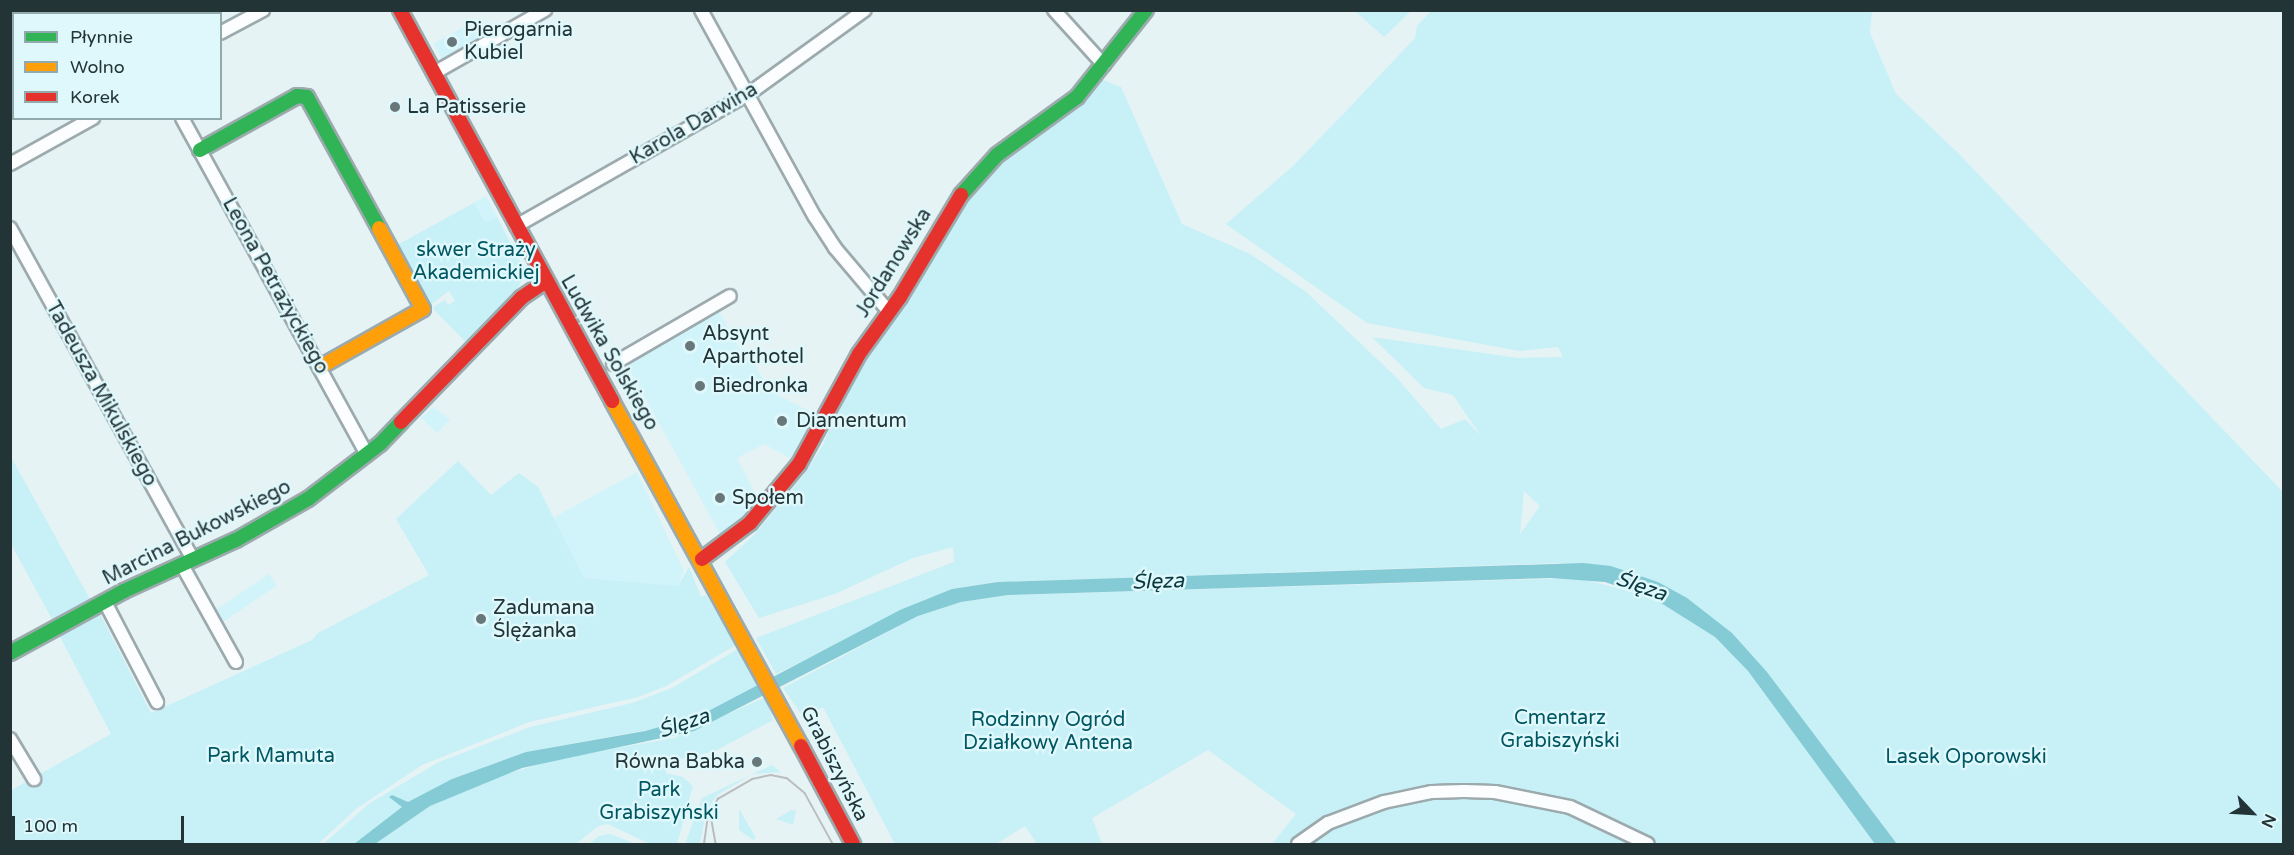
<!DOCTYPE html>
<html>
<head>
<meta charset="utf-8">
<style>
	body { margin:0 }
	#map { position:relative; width:2294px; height:855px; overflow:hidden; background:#e5f3f5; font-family:"Varela Round",sans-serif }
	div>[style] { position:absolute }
	.built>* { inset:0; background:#d0f4f9; transform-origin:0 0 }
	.green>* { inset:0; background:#c7f0f7 }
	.water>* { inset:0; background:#85cbd5 }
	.roads { filter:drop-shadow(2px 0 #9caaad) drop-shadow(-2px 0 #9caaad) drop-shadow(0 2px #9caaad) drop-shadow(0 -2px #9caaad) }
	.street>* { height:12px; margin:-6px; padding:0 6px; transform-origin:6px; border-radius:6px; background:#fbfdfe }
	.fast>* { height:14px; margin:-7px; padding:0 7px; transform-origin:7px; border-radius:7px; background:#30b455 }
	.slow>* { height:14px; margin:-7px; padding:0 7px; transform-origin:7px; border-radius:7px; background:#ff9f0a }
	.jam>* { height:14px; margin:-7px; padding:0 7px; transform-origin:7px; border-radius:7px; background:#e5322d }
	.tram>* { height:1.5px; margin:-0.75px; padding:0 0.75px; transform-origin:0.75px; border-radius:0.75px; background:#babdbe }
	.dots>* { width:16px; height:16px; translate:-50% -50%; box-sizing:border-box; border:3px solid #def8fc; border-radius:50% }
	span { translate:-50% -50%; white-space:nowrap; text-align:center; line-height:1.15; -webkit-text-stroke:5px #def8fc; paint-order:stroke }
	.poi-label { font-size:20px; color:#233437 }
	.left { translate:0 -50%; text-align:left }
	.right { translate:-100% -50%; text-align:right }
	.street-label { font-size:20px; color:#233437 }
	.park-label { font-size:20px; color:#005761 }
	.water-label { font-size:21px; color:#0a383e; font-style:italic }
	.frame { position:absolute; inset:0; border:12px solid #233437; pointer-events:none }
	.legend { position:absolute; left:12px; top:12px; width:210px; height:108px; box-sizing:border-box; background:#def8fc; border:2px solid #93aaad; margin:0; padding:8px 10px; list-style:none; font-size:18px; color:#233437 }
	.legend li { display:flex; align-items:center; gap:12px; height:30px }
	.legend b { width:30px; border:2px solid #93aaad }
	.north { position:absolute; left:2222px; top:783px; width:60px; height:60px; -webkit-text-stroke:4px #def8fc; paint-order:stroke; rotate:115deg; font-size:16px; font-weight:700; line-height:24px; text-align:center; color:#233437 }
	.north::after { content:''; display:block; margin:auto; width:21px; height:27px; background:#233437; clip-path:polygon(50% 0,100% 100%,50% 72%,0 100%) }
	.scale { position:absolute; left:12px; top:816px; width:172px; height:27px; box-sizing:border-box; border:3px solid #233437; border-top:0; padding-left:8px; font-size:18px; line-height:21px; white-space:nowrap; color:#233437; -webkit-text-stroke:4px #def8fc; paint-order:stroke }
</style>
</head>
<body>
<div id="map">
	<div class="built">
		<i style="left:480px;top:18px;width:21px;height:53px;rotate:61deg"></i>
		<i style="left:486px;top:196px;width:24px;height:14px;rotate:62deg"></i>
		<i style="clip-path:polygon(718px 309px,741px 352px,746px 350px,770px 391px,817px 415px,792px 459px,764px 444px,737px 458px,759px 501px,721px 536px,625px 361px)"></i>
		<i style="clip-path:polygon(433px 407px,450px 419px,437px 433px,421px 418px)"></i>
		<i style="clip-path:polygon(637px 472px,684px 571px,678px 586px,584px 578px,553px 518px)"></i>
		<i style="left:269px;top:574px;width:14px;height:67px;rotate:56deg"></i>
	</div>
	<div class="green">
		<i style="clip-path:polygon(1355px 11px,1411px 11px,1384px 37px)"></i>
		<i style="clip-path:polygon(evenodd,1431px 11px,1872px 11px,1870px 33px,1896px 94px,1959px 154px,2283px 492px,2283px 844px,1897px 844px,1767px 672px,1658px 582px,1611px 566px,1558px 563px,998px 582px,952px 589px,776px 674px,756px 638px,954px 562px,953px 547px,913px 558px,835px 594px,759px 618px,725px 562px,754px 535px,803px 476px,823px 445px,845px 391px,954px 213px,988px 171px,1101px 79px,1121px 87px,1182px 224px,1250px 254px,1305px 291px,1397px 378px,1441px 429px,1465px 419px,1481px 436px,1453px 395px,1424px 388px,1372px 337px,1518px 358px,1563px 357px,1558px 347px,1520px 351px,1367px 323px,1226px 224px,1292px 167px,1349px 108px,1415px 38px,1417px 26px,1431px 11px,1524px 491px,1540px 506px,1520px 534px,1524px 491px)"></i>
		<i style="clip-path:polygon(474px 203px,485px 223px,497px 217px,526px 273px,514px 295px,468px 344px,432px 308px,445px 300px,448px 305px,455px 301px,449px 291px,430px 305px,397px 245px)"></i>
		<i style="clip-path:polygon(10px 455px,91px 601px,53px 621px,11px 544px)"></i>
		<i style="clip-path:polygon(458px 461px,491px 495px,519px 473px,538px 487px,584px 578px,678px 586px,689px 567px,701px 597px,706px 595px,736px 645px,666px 686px,638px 697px,529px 722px,422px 765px,356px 809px,318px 844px,11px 844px,10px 791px,111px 734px,57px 631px,98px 610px,151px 713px,312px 640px,318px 633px,429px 575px,396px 519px)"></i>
		<i style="clip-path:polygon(1579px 578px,1653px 598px,1715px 637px,1748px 671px,1875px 844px,1272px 844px,1296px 814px,1208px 750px,1092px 818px,1102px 844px,1037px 844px,1025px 826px,996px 844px,895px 844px,823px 707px,804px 718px,783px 688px,918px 616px,961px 602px,1008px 595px)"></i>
		<i style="clip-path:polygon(738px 649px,759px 684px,718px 708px,669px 726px,526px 752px,452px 779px,408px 802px,392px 796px,403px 807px,354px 844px,323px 844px,370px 803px,439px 762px,530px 727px,632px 703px,672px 688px)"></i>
		<i style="clip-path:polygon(766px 697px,773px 720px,715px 751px,666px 762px,666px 773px,683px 777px,693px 786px,677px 844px,650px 844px,608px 824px,598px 826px,576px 844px,375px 844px,430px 806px,493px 778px,561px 758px,674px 738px)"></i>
		<i style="clip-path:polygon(772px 765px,781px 772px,753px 774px,717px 795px,706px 812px,700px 844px,685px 844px,702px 798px)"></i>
		<i style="clip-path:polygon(739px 809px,756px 838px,753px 840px,739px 830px)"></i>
		<i style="clip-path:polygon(792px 810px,796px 811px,793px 825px,776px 819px)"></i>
		<i style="clip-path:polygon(609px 834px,621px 838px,635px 844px,589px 844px,599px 836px)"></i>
	</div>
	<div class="water">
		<i style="clip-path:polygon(1583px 563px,1611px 566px,1658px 582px,1687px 598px,1732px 633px,1767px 672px,1897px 844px,1875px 844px,1748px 671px,1715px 637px,1653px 598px,1605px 582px,1551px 578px,1008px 595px,961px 602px,918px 616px,694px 731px,522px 768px,430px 806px,375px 844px,354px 844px,402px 807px,389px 797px,392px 795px,408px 802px,452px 779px,526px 752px,645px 731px,699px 716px,900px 610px,952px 589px,998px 582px)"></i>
	</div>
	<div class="roads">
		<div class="street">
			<i style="left:123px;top:10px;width:4px;rotate:63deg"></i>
			<i style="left:701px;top:10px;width:236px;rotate:61.2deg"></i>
			<i style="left:815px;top:217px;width:37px;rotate:57deg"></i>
			<i style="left:835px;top:248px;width:84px;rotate:49.8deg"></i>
			<i style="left:1054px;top:10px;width:74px;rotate:47.7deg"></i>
			<i style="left:220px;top:33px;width:49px;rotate:-28.1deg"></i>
			<i style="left:434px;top:73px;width:128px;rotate:-29.6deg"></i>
			<i style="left:182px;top:118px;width:384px;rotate:61.2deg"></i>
			<i style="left:10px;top:164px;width:95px;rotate:-29deg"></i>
			<i style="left:516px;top:226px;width:266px;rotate:-29.6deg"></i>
			<i style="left:747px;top:95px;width:145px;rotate:-35.8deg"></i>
			<i style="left:10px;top:228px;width:379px;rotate:61.1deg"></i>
			<i style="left:613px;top:364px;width:135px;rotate:-30.2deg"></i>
			<i style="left:182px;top:565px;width:111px;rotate:60.9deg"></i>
			<i style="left:105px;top:602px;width:113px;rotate:62.5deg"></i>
			<i style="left:10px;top:739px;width:47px;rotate:59deg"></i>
			<i style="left:1298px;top:844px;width:37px;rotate:-35deg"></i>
			<i style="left:1328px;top:823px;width:60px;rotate:-20.6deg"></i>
			<i style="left:1384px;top:802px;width:49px;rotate:-11.8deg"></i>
			<i style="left:1432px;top:792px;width:32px;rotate:-2deg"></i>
			<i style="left:1464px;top:791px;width:31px;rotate:2deg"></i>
			<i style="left:1495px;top:792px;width:76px;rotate:11.3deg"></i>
			<i style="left:1570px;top:807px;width:86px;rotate:25.4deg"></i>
		</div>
		<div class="fast">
			<i style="left:200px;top:150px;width:111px;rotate:-29.1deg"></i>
			<i style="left:297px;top:96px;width:10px;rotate:6deg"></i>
			<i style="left:307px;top:97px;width:149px;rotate:61.2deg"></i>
			<i style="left:961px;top:195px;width:54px;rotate:-48deg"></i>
			<i style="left:997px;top:155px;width:99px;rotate:-35.9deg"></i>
			<i style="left:1077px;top:97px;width:111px;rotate:-51.6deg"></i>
			<i style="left:10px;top:653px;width:130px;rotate:-28.5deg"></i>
			<i style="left:124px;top:591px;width:123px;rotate:-24.5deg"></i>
			<i style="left:236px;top:540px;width:83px;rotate:-29.7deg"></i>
			<i style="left:308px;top:499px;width:91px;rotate:-37.4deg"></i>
			<i style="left:380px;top:444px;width:30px;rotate:-46deg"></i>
		</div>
		<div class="slow">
			<i style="left:320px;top:367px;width:118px;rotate:-29.4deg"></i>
			<i style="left:423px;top:309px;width:92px;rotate:-118.5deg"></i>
			<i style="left:612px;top:401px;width:393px;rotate:61.3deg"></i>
		</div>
		<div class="jam">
			<i style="left:400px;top:10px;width:445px;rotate:61.5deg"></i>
			<i style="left:401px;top:422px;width:173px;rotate:-45.9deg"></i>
			<i style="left:521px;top:298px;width:29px;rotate:-34deg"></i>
			<i style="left:702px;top:559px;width:60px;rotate:-36.9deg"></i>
			<i style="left:750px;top:523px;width:77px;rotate:-50.3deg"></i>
			<i style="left:799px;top:464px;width:125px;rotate:-61.4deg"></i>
			<i style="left:859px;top:354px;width:70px;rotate:-54.3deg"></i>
			<i style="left:900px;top:297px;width:119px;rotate:-59.1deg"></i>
			<i style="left:801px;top:746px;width:111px;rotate:62deg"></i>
		</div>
	</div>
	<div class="tram">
		<i style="left:712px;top:821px;width:23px;rotate:80deg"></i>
		<i style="left:704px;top:844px;width:28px;rotate:-82deg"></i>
		<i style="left:708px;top:816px;width:20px;rotate:-60deg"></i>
		<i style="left:718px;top:799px;width:39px;rotate:-30deg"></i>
		<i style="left:752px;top:779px;width:19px;rotate:-12deg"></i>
		<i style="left:771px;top:775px;width:16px;rotate:11deg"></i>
		<i style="left:787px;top:778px;width:23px;rotate:40deg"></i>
		<i style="left:805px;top:793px;width:58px;rotate:61.2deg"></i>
	</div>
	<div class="dots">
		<i style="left:452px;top:42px;background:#67777a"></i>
		<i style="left:395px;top:107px;background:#67777a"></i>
		<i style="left:690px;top:346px;background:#67777a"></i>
		<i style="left:700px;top:386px;background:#67777a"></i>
		<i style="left:782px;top:421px;background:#67777a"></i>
		<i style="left:720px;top:498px;background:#67777a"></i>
		<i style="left:481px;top:619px;background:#67777a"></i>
		<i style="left:757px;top:762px;background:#67777a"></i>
	</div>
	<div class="poi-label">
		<span class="left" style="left:464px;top:42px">Pierogarnia<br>Kubiel</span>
		<span class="left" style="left:407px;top:107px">La Patisserie</span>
		<span class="left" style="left:702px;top:346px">Absynt<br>Aparthotel</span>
		<span class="left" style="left:712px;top:386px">Biedronka</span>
		<span class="left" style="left:796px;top:421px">Diamentum</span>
		<span class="left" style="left:732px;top:498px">Społem</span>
		<span class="left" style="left:493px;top:620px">Zadumana<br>Ślężanka</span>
		<span class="right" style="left:745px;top:762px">Równa Babka</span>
	</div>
	<div class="street-label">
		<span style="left:694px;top:124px;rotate:-30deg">Karola Darwina</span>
		<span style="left:894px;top:263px;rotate:-58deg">Jordanowska</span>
		<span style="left:275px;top:286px;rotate:61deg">Leona Petrażyckiego</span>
		<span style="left:609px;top:353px;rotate:60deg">Ludwika Solskiego</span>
		<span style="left:101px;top:394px;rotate:61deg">Tadeusza Mikulskiego</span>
		<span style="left:197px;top:533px;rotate:-27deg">Marcina Bukowskiego</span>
		<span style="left:834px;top:764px;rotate:63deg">Grabiszyńska</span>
	</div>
	<div class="park-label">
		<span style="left:476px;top:262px">skwer Straży<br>Akademickiej</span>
		<span style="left:1560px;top:730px">Cmentarz<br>Grabiszyński</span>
		<span style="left:1048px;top:732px">Rodzinny Ogród<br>Działkowy Antena</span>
		<span style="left:271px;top:756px">Park Mamuta</span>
		<span style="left:1966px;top:757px">Lasek Oporowski</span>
		<span style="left:659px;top:802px">Park<br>Grabiszyński</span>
	</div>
	<div class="water-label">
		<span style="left:1158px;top:582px;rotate:-2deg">Ślęza</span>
		<span style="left:1641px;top:587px;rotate:19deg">Ślęza</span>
		<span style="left:684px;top:724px;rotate:-19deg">Ślęza</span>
	</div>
	<div class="frame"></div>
	<ul class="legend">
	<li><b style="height:8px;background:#30b455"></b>Płynnie</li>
	<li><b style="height:8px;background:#ff9f0a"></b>Wolno</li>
	<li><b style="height:8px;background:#e5322d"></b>Korek</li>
	</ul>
	<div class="north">N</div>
	<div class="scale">100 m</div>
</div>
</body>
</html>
